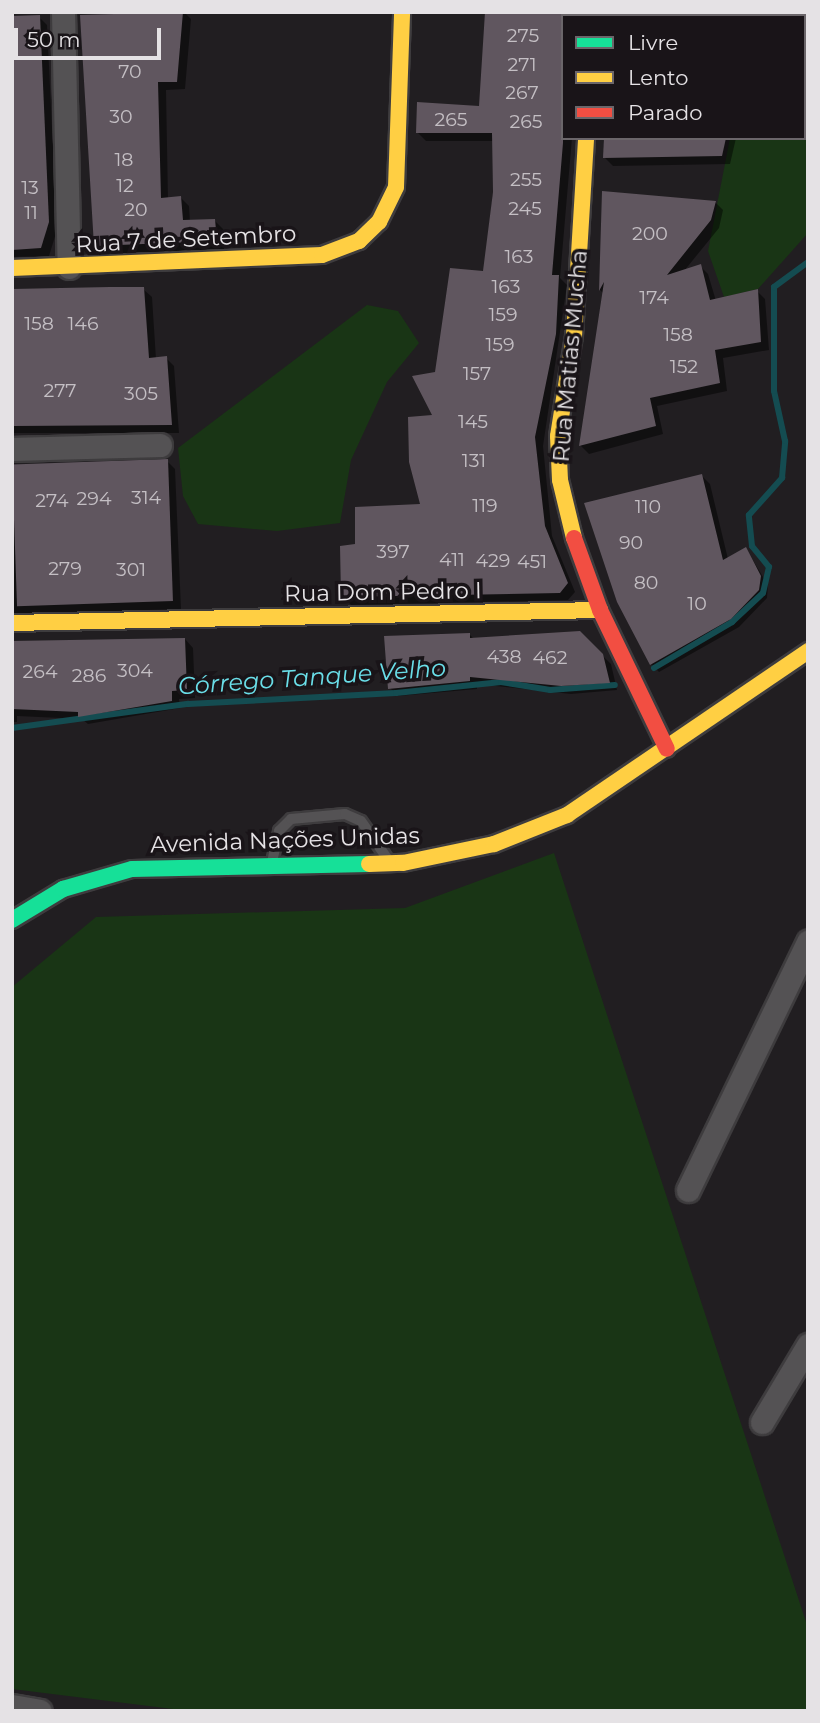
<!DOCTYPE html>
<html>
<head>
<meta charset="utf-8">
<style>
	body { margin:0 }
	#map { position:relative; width:820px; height:1723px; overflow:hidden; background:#211e21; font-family:Montserrat,sans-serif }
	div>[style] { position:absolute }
	.green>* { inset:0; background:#193515 }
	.shadow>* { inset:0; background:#0007 }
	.stream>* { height:6px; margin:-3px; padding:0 3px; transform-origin:3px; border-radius:3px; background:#144c51 }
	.building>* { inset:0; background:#60565f; transform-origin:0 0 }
	.roads { filter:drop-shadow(2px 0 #3e3c3e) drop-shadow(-2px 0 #3e3c3e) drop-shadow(0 2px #3e3c3e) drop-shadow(0 -2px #3e3c3e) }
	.lane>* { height:10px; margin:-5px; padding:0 5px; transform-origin:5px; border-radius:5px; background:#545254 }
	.street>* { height:23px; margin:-11.5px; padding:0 11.5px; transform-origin:11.5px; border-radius:11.5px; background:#545254 }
	.fast>* { height:16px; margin:-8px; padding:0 8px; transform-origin:8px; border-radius:8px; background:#16e098 }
	.slow>* { height:16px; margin:-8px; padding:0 8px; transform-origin:8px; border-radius:8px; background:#ffcf43 }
	.jam>* { height:16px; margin:-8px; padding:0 8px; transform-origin:8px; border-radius:8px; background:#f24e42 }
	span { translate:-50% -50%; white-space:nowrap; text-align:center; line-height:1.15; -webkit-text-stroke:7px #191418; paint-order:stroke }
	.number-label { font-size:19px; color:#c4bfc4 }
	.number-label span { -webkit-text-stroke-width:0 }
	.street-label { font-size:23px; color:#e5e2e5 }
	.water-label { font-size:24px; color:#6adee8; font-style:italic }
	.frame { position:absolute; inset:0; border:14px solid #e5e2e5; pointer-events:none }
	.legend { position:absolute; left:561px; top:14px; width:245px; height:126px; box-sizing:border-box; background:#191418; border:2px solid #6b666a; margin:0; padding:9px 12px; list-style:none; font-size:21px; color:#e5e2e5 }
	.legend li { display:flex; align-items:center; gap:14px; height:35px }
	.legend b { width:35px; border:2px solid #6b666a }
	.scale { position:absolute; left:14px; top:28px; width:147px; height:32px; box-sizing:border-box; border:4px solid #e5e2e5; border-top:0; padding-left:9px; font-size:21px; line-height:24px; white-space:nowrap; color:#e5e2e5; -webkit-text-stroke:5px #191418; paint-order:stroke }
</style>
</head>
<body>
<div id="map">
	<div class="green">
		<i style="clip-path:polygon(754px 12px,808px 12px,808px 233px,758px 289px,724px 297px,708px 251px,730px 138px,804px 138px,804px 16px,754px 16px)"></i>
		<i style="clip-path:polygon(367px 305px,398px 311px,419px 343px,387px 382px,351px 460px,340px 523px,277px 531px,198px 524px,183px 496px,178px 448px)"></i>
		<i style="clip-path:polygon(554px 853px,808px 1628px,808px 1711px,189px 1711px,12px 1689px,12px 987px,96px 917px,405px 908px)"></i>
	</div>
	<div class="shadow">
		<i style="clip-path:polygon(184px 12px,191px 19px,185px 89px,166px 90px,168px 199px,181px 198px,189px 206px,190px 222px,215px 221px,223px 229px,224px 249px,104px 254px,95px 245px,82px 17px)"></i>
		<i style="clip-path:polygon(486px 12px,582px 12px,563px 16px,563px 138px,572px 138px,560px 278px,567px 285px,543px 446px,552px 536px,575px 592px,568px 600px,351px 605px,343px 597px,357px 546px,422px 506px,437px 374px,484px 273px,496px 167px,494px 141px,426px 141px,418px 133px,481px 108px)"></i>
		<i style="clip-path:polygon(611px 12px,759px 12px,611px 16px)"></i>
		<i style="clip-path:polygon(39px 17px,47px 25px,57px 230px,49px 256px,12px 257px,12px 18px)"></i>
		<i style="clip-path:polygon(604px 138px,736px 138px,730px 164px,613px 166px,605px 158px)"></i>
		<i style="clip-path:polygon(604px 193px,715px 202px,723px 210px,719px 228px,684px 271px,700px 266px,708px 274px,716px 301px,757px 291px,765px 299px,769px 350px,723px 358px,727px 391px,657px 406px,663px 434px,589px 454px,581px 446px,604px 294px,600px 290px)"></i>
		<i style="clip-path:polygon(143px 289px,152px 297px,156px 359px,166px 358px,174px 366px,179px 433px,12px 433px,12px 292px)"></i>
		<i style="clip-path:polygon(167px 461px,175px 469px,181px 609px,12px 614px,12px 469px)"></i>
		<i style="clip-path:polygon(701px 475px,710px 484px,728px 559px,746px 549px,768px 585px,767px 598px,739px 627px,659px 672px,651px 664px)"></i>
		<i style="clip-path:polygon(579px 633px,611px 664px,617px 690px,571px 694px,477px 684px,477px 689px,398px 696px,390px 688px,470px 635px,474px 639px)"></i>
		<i style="clip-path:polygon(185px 639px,193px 648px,195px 698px,179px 699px,180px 708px,88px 724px,82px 719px,17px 716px,17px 722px,12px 722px,12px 644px)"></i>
	</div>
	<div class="stream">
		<i style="left:654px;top:668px;width:91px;rotate:-30.5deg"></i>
		<i style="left:732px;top:622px;width:42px;rotate:-43.1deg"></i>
		<i style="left:763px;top:593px;width:27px;rotate:-77deg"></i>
		<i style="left:769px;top:567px;width:27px;rotate:-129deg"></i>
		<i style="left:752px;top:546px;width:31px;rotate:-96deg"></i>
		<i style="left:749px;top:515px;width:50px;rotate:-48.3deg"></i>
		<i style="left:782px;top:478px;width:37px;rotate:-85deg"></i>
		<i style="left:785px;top:441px;width:51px;rotate:-102.4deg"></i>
		<i style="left:774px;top:391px;width:104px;rotate:-90deg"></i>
		<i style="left:774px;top:287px;width:42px;rotate:-36.3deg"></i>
		<i style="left:12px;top:728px;width:178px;rotate:-7.8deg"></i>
		<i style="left:188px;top:704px;width:208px;rotate:-3deg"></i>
		<i style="left:396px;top:693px;width:106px;rotate:-6deg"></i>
		<i style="left:501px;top:682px;width:50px;rotate:9.3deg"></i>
		<i style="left:550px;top:690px;width:65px;rotate:-4.4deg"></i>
	</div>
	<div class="building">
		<i style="clip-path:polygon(183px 12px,177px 82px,158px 82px,161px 198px,181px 196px,183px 220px,215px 219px,217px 241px,94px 246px,80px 15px)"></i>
		<i style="clip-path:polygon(485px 12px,563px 12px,563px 143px,552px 275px,559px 275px,556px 334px,535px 437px,545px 526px,568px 583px,560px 593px,341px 597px,340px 546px,355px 544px,355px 507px,420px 504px,409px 462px,408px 417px,432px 415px,412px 376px,435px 372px,450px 268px,483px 271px,493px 192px,492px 133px,416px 133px,417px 102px,479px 106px)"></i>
		<i style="clip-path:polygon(40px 15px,49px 222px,41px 248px,12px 250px,12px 16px)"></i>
		<i style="clip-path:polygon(604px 138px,726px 138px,722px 156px,603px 158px)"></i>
		<i style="clip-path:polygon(602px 191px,716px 201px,711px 220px,667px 275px,701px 264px,710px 300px,758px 289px,761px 342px,715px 350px,720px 383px,650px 398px,656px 426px,579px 446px,604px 282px,599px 291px)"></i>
		<i style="clip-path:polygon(110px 287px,144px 287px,149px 358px,167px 356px,172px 425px,12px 426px,12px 289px)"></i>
		<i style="left:168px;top:459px;width:142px;height:156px;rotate:88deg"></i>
		<i style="clip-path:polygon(702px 474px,723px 560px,746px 547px,761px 576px,759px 590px,731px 619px,650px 665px,617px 602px,584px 503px)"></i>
		<i style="clip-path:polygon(580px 631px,603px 654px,610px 683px,561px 686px,470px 677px,470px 681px,388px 689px,384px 636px,470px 633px,470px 638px)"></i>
		<i style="clip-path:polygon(185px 638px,187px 690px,172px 691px,172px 701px,78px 717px,78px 712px,12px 709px,12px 641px)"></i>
	</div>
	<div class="roads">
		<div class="lane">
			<i style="left:272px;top:862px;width:32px;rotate:-77deg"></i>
			<i style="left:279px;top:831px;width:17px;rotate:-45deg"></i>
			<i style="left:291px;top:819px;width:54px;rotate:-5.3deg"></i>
			<i style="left:345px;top:814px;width:17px;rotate:24deg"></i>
			<i style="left:361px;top:821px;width:45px;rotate:54.9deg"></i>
		</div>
		<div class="street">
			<i style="left:63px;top:12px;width:255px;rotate:88.7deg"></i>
			<i style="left:593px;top:16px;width:4px;rotate:-90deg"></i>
			<i style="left:12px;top:449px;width:148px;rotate:-1.5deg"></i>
			<i style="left:688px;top:1190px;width:276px;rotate:-64.2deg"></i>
			<i style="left:762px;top:1422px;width:90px;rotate:-59.1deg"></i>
			<i style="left:12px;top:1706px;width:28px;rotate:10deg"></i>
		</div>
		<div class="fast">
			<i style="left:12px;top:920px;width:60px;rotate:-31.3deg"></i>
			<i style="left:63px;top:889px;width:72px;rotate:-16.2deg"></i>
			<i style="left:132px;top:869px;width:237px;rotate:-1.2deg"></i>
		</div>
		<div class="slow">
			<i style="left:12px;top:268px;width:310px;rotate:-2.4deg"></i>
			<i style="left:322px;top:255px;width:40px;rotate:-21deg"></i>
			<i style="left:359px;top:241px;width:28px;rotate:-44deg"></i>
			<i style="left:379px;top:222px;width:39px;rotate:-64deg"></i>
			<i style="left:396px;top:187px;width:175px;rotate:-88deg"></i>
			<i style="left:574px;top:538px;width:60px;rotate:-103.6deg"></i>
			<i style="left:560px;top:480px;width:44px;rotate:-92.6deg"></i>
			<i style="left:558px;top:436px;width:101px;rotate:-80.9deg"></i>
			<i style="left:574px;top:336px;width:198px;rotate:-86.5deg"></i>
			<i style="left:12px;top:623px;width:588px;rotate:-1.27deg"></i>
			<i style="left:369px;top:864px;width:34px;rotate:-2deg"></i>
			<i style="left:403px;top:863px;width:93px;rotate:-11.8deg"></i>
			<i style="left:494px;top:844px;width:79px;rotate:-21.7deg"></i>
			<i style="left:567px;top:815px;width:292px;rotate:-34.2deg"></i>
		</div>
		<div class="jam">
			<i style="left:574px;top:538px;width:77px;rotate:70.1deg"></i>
			<i style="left:600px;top:610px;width:154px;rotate:64.3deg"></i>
		</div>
	</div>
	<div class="number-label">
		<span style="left:523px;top:36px">275</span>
		<span style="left:522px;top:65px">271</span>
		<span style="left:130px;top:72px">70</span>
		<span style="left:522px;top:93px">267</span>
		<span style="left:121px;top:117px">30</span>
		<span style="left:451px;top:120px">265</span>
		<span style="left:526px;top:122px">265</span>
		<span style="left:124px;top:160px">18</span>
		<span style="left:526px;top:180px">255</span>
		<span style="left:125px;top:186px">12</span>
		<span style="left:30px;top:188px">13</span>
		<span style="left:525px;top:209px">245</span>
		<span style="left:136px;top:210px">20</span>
		<span style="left:31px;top:213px">11</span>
		<span style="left:650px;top:234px">200</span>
		<span style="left:519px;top:257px">163</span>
		<span style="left:506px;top:287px">163</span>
		<span style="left:654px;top:298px">174</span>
		<span style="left:503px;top:315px">159</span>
		<span style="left:39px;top:324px">158</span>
		<span style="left:83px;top:324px">146</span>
		<span style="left:678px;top:335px">158</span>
		<span style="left:500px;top:345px">159</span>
		<span style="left:684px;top:367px">152</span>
		<span style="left:477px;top:374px">157</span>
		<span style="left:60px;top:391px">277</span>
		<span style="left:141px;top:394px">305</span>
		<span style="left:473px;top:422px">145</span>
		<span style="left:474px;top:461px">131</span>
		<span style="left:146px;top:498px">314</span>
		<span style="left:94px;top:499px">294</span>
		<span style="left:52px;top:501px">274</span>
		<span style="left:485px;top:506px">119</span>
		<span style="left:648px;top:507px">110</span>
		<span style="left:631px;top:543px">90</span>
		<span style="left:393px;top:552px">397</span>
		<span style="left:452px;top:560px">411</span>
		<span style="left:493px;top:561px">429</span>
		<span style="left:532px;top:562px">451</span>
		<span style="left:65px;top:569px">279</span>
		<span style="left:131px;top:570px">301</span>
		<span style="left:646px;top:583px">80</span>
		<span style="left:697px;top:604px">10</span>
		<span style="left:504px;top:657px">438</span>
		<span style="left:550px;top:658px">462</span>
		<span style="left:135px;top:671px">304</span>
		<span style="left:40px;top:672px">264</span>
		<span style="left:89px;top:676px">286</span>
	</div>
	<div class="street-label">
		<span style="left:186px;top:239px;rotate:-3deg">Rua 7 de Setembro</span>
		<span style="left:570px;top:356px;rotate:-85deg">Rua Matias Mucha</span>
		<span style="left:383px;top:592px;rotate:-1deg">Rua Dom Pedro I</span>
		<span style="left:285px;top:840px;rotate:-2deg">Avenida Nações Unidas</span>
	</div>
	<div class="water-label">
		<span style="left:312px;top:677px;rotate:-4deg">Córrego Tanque Velho</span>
	</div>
	<div class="frame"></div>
	<ul class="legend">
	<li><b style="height:9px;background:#16e098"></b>Livre</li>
	<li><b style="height:9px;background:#ffcf43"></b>Lento</li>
	<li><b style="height:9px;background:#f24e42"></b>Parado</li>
	</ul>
	<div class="scale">50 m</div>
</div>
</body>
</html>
